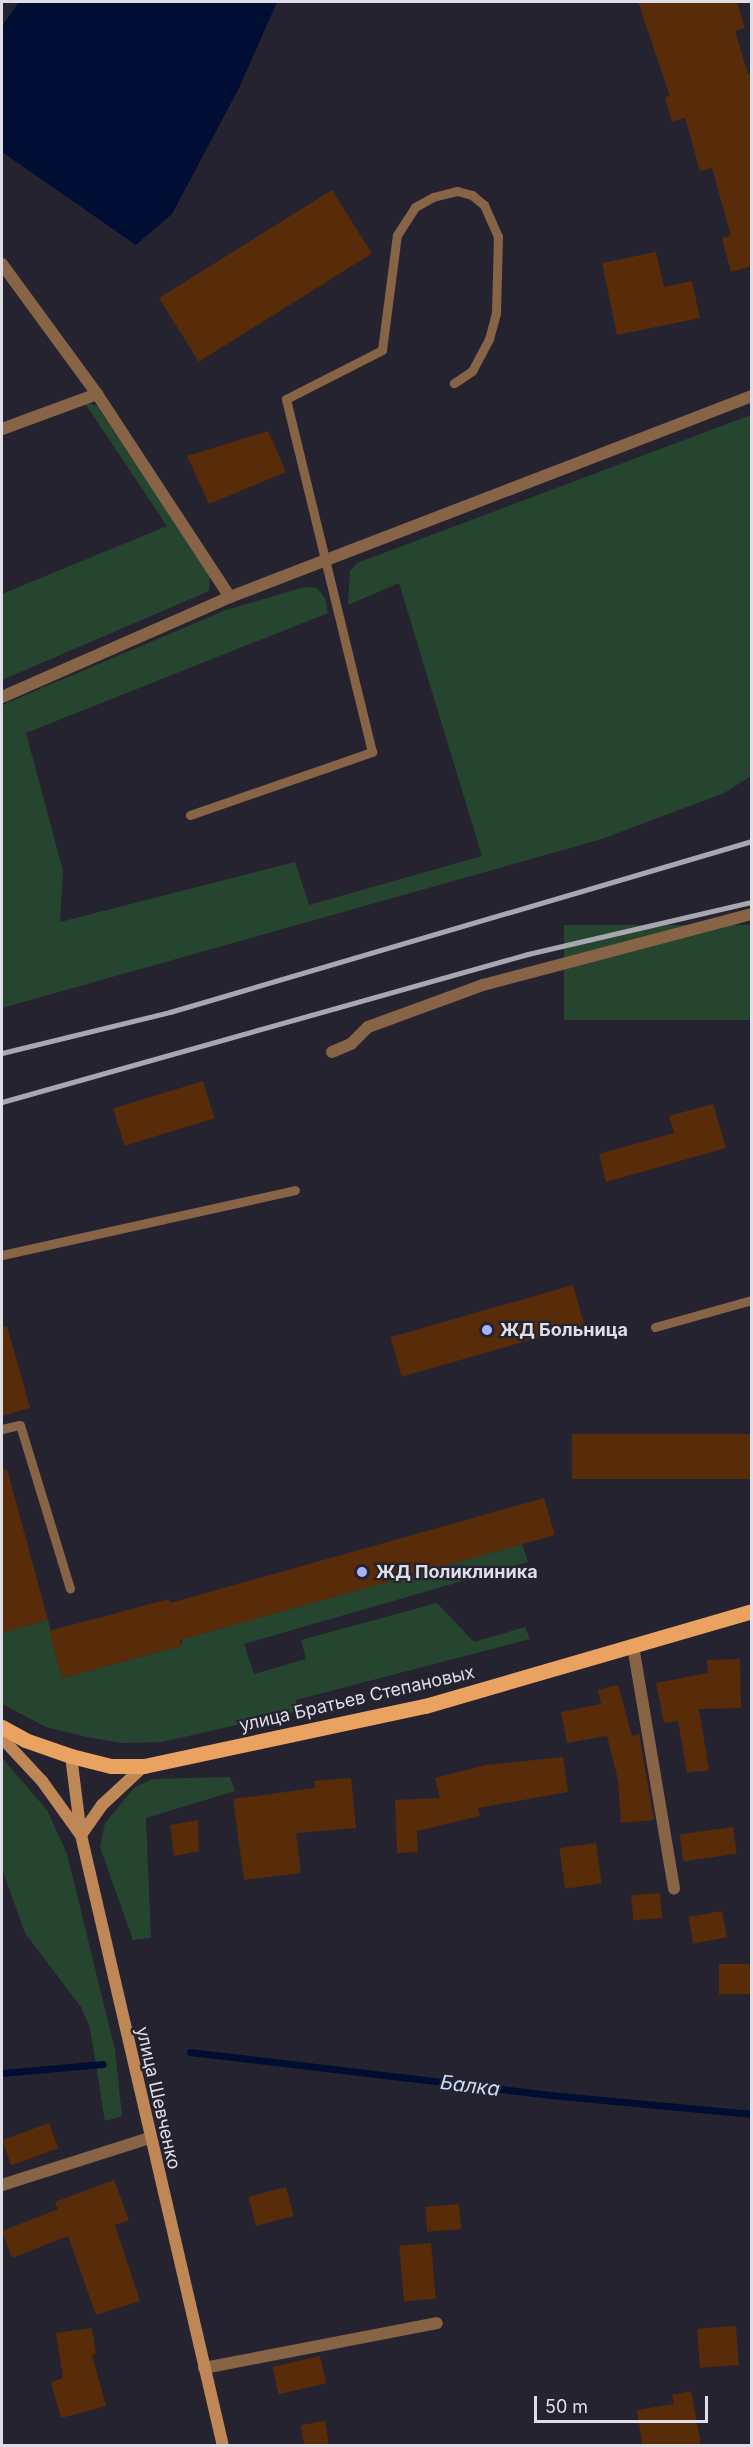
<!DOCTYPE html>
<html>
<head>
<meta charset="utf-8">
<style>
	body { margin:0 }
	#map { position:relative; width:753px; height:2447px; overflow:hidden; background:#262331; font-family:Inter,sans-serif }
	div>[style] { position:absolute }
	.green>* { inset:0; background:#25452f; transform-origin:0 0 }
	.water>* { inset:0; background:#000e33 }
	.stream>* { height:7px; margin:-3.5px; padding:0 3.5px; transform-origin:3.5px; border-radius:3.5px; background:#000e33 }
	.building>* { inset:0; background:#582b09; transform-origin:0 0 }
	.service>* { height:9px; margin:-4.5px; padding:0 4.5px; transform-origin:4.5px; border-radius:4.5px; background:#876446 }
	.minor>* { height:12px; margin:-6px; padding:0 6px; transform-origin:6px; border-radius:6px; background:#876446 }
	.secondary>* { height:12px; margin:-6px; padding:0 6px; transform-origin:6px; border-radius:6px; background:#bf8755 }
	.primary>* { height:15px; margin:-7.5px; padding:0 7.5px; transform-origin:7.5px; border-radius:7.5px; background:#eaa260 }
	.rail>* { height:4.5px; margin:-2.25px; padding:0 2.25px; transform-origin:2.25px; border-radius:2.25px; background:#a8a7b1 }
	.dots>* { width:16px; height:16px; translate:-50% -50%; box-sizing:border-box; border:3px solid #262331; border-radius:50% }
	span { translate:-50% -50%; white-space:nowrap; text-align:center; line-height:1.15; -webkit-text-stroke:4.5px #262331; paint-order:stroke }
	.poi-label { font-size:18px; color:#dfdee7; font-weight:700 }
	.left { translate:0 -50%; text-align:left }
	.street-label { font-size:18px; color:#dfdee7 }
	.water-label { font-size:20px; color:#caddf9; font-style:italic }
	.frame { position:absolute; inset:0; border:3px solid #dfdee7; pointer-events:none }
	.scale { position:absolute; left:534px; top:2396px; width:174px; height:27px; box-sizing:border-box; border:3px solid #dfdee7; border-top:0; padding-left:8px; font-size:18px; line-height:21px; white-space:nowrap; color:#dfdee7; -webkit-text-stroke:4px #262331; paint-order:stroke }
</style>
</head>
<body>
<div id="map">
	<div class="green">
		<i style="clip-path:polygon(84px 402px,97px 406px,210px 576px,209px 591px,2px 680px,2px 594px,167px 526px)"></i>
		<i style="clip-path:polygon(751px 415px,751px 776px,724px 793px,602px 839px,2px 1008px,2px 705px,226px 610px,305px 587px,317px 588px,325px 598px,328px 613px,26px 733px,63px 871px,60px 922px,295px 862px,309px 905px,482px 856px,399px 583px,348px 605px,350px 571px,357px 563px)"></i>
		<i style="left:751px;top:925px;width:95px;height:187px;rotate:90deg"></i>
		<i style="clip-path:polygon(522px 1544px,528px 1562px,244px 1644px,254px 1674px,306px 1659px,301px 1640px,437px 1603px,474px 1642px,525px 1627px,530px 1639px,296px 1700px,298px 1711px,162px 1742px,122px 1743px,87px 1737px,46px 1727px,2px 1704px,2px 1623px,4px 1632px,48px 1620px,62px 1678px,181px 1646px,183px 1639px)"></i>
		<i style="clip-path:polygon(2px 1758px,47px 1810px,67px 1854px,115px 2050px,122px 2116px,105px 2121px,90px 2028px,81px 2007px,25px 1933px,2px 1869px)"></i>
		<i style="clip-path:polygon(230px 1777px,235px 1791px,146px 1818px,151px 1938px,133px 1940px,100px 1847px,105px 1823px,134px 1788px,152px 1779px)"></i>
	</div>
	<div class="water">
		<i style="clip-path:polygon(19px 2px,277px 2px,239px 88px,172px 214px,136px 245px,2px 152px,2px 26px)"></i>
	</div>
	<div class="stream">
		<i style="left:190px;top:2052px;width:363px;rotate:6.8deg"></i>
		<i style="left:550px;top:2095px;width:203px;rotate:5.4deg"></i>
		<i style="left:2px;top:2073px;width:101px;rotate:-5.1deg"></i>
	</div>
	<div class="building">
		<i style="clip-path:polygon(638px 2px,737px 2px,745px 28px,735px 31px,748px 74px,752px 73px,752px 266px,731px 272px,722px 238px,731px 236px,712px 168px,700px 171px,685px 118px,672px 122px,665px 97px,670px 96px)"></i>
		<i style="left:332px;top:190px;width:75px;height:204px;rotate:58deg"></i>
		<i style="clip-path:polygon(656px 252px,664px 287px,692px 281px,700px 318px,617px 335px,602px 263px)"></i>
		<i style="clip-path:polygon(268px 431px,286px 472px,209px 504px,187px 456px)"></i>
		<i style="left:203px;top:1081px;width:39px;height:94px;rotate:73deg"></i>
		<i style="clip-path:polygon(713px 1104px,726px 1148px,606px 1182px,599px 1154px,674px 1133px,669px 1116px)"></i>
		<i style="left:573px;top:1285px;width:41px;height:190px;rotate:74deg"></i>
		<i style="clip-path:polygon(7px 1326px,30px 1408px,2px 1416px,2px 1327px)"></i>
		<i style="left:752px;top:1434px;width:45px;height:180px;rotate:90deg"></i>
		<i style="clip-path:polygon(2px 1469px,7px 1469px,48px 1620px,2px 1633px)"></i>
		<i style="clip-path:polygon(544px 1498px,555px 1535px,180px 1640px,181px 1646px,62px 1678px,49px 1631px,169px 1599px,170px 1603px)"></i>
		<i style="clip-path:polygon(740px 1659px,741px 1708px,699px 1709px,709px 1770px,687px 1773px,678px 1721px,664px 1723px,656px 1683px,708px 1673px,707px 1660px)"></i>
		<i style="clip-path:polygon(618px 1685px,632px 1736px,639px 1734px,654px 1820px,621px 1823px,618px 1780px,607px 1736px,567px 1743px,561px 1712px,601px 1704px,598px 1690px)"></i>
		<i style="clip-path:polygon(563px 1757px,568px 1792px,478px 1808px,480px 1816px,417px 1831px,418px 1852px,397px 1853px,395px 1800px,440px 1798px,435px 1778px,485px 1765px)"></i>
		<i style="clip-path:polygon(351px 1778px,356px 1828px,296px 1833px,301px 1873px,244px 1880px,233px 1799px,315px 1788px,314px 1781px)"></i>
		<i style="clip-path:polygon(198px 1820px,199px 1851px,174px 1856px,170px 1825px)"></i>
		<i style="left:733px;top:1827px;width:27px;height:54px;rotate:82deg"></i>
		<i style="left:596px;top:1843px;width:41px;height:37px;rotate:82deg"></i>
		<i style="left:660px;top:1893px;width:25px;height:29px;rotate:85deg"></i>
		<i style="left:722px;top:1911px;width:27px;height:34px;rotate:80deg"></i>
		<i style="left:752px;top:1964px;width:30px;height:33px;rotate:90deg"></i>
		<i style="left:49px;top:2123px;width:27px;height:50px;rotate:70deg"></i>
		<i style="clip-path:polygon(114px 2180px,129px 2220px,115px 2225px,140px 2301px,96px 2315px,68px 2236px,12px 2258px,2px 2231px,58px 2209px,55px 2202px)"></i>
		<i style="left:286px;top:2187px;width:30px;height:39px;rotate:75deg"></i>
		<i style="left:459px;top:2204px;width:25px;height:34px;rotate:85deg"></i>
		<i style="left:431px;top:2243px;width:56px;height:32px;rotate:85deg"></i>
		<i style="left:736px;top:2326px;width:39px;height:39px;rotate:86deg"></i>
		<i style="clip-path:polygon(92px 2328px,96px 2354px,92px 2355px,106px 2406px,61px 2418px,51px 2382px,63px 2378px,56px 2333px)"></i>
		<i style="left:320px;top:2356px;width:28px;height:49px;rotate:77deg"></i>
		<i style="clip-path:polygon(691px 2391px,701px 2445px,642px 2445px,637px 2410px,674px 2404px,672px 2395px)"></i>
		<i style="clip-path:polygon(325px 2421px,329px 2445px,304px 2445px,301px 2425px)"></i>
	</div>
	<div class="service">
		<i style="left:190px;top:815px;width:193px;rotate:-19.1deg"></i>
		<i style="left:372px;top:752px;width:363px;rotate:-103.7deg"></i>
		<i style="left:286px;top:399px;width:108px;rotate:-27deg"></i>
		<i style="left:382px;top:350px;width:116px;rotate:-82.6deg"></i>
		<i style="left:397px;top:235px;width:33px;rotate:-57deg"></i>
		<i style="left:415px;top:207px;width:21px;rotate:-29deg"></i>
		<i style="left:433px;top:197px;width:25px;rotate:-14deg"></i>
		<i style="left:457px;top:191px;width:16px;rotate:15deg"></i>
		<i style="left:472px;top:195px;width:16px;rotate:40deg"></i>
		<i style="left:484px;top:205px;width:34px;rotate:66deg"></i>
		<i style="left:498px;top:236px;width:77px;rotate:91.5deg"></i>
		<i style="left:496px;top:313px;width:27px;rotate:105deg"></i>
		<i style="left:489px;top:339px;width:36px;rotate:118deg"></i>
		<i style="left:472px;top:371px;width:22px;rotate:146deg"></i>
		<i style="left:2px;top:1255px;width:300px;rotate:-12.5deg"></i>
		<i style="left:655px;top:1327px;width:101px;rotate:-15.6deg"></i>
		<i style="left:2px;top:1429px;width:18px;rotate:-13deg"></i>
		<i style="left:20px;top:1425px;width:171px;rotate:73deg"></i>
	</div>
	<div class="minor">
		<i style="left:2px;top:264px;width:161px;rotate:53.8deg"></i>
		<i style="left:97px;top:394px;width:243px;rotate:56.8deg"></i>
		<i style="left:2px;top:429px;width:101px;rotate:-20.2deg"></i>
		<i style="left:2px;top:697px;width:249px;rotate:-23.7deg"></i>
		<i style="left:230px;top:597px;width:559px;rotate:-21.06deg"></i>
		<i style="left:332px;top:1052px;width:21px;rotate:-23deg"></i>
		<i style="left:351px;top:1044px;width:24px;rotate:-45deg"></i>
		<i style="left:368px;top:1027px;width:122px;rotate:-20.1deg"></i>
		<i style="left:483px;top:985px;width:278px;rotate:-14.8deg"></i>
		<i style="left:633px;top:1646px;width:246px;rotate:80.4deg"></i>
		<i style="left:2px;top:2185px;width:154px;rotate:-17.7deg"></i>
		<i style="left:204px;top:2368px;width:237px;rotate:-10.9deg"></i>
	</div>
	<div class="secondary">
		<i style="left:2px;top:1738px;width:59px;rotate:47.1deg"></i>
		<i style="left:42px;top:1781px;width:65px;rotate:54.4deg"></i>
		<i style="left:71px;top:1756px;width:80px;rotate:82.8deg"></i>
		<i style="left:81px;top:1835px;width:627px;rotate:76.92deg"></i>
		<i style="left:81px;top:1835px;width:37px;rotate:-55deg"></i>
		<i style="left:102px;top:1805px;width:57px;rotate:-42.9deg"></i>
	</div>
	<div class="primary">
		<i style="left:2px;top:1727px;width:26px;rotate:29deg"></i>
		<i style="left:25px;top:1740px;width:49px;rotate:19.2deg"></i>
		<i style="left:71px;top:1756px;width:41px;rotate:14deg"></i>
		<i style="left:111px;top:1766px;width:33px"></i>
		<i style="left:144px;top:1766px;width:287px;rotate:-12.1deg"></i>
		<i style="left:425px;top:1706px;width:341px;rotate:-16.2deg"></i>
	</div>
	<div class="rail">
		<i style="left:2px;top:1053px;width:173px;rotate:-13.7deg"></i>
		<i style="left:170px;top:1012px;width:607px;rotate:-16.37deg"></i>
		<i style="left:2px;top:1102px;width:546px;rotate:-15.71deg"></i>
		<i style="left:528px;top:954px;width:230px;rotate:-13.1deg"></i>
	</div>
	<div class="dots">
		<i style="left:487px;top:1330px;background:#a9b0fc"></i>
		<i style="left:362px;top:1572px;background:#a9b0fc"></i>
	</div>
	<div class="poi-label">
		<span class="left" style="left:500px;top:1330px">ЖД Больница</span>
		<span class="left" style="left:376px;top:1572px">ЖД Поликлиника</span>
	</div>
	<div class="street-label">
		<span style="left:357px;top:1699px;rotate:-13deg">улица Братьев Степановых</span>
		<span style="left:158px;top:2098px;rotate:77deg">улица Шевченко</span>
	</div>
	<div class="water-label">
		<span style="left:470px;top:2086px;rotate:7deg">Балка</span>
	</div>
	<div class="frame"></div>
	<div class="scale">50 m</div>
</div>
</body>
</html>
